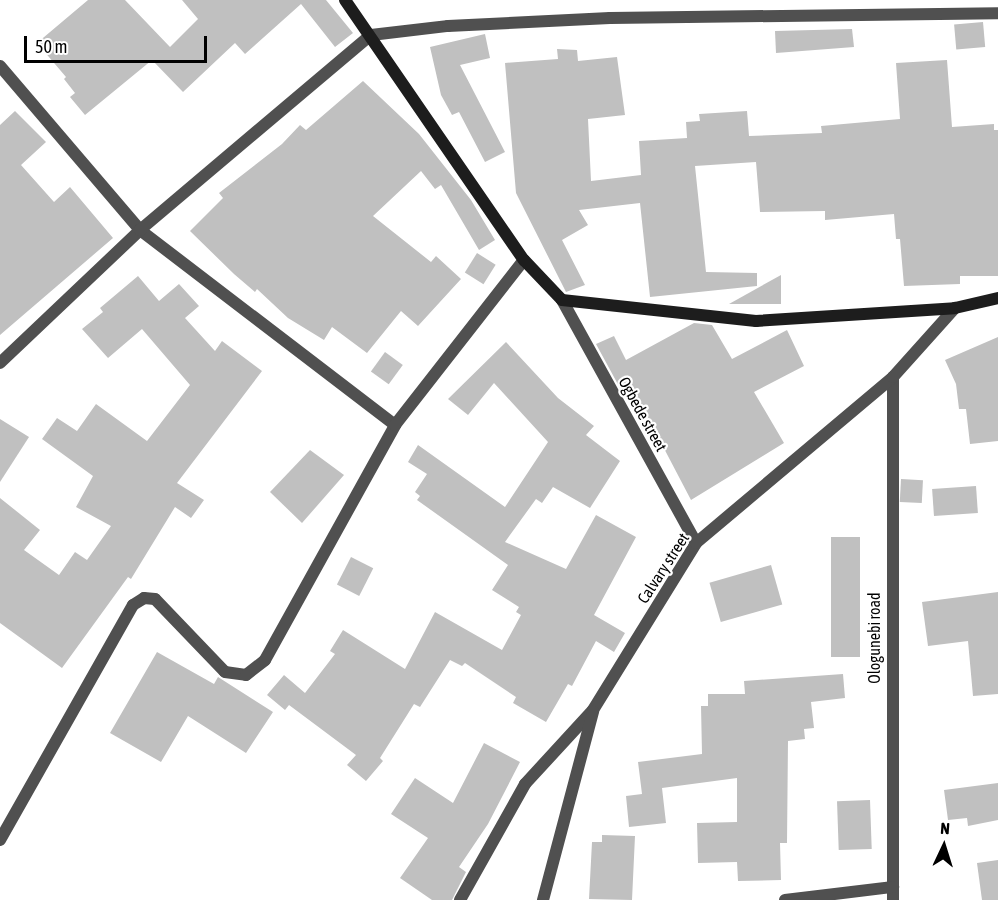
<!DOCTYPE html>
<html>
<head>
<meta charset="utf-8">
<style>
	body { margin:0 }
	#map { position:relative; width:998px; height:900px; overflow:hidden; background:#fff; font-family:"Asap Condensed",sans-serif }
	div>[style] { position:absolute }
	.building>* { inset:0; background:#c0c0c0; transform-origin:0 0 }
	.street>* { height:12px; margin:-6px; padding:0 6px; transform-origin:6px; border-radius:6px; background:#505050 }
	.secondary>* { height:12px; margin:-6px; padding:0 6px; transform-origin:6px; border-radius:6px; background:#1d1d1d }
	span { translate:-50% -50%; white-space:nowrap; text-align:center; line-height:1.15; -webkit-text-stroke:4.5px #fff; paint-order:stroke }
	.street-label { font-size:16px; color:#000 }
	.north { position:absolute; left:914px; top:816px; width:60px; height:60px; -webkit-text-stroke:4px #fff; paint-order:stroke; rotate:4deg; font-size:16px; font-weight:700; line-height:24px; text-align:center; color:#000 }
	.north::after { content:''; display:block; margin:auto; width:21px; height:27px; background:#000; clip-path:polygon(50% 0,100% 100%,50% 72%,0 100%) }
	.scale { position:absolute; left:24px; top:36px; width:183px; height:27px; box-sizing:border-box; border:3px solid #000; border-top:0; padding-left:8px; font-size:18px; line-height:21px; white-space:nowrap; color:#000; -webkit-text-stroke:4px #fff; paint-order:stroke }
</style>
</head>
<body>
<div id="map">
	<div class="building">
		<i style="clip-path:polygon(88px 0,125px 0,170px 47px,198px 19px,182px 0,326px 0,353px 33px,335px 47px,301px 4px,245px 54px,235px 43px,183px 92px,152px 60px,85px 115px,70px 97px,75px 93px,64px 79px,66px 77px,37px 43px)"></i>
		<i style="left:983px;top:22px;width:25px;height:29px;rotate:85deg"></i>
		<i style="clip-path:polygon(852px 29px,854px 47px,776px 53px,775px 31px)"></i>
		<i style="clip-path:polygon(485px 34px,490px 58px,460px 65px,505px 152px,485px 162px,459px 112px,452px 115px,441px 95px,430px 47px)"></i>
		<i style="clip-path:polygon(557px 49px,577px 50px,578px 61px,617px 57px,625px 115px,588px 119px,591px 181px,641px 175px,639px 141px,687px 138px,686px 122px,700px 121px,699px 114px,747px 111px,749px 136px,822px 133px,821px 126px,900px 119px,896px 63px,947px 60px,952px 127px,994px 124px,994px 130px,998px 130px,998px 276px,960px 276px,960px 284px,904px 286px,900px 239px,896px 239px,894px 214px,825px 220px,825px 211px,760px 212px,756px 162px,695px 166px,706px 272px,757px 273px,757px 286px,650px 297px,640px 203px,579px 210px,588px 225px,562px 240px,585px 285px,566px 292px,516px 193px,505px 63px,558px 59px)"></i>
		<i style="clip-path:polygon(363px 81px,419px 134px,471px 200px,495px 240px,479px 250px,441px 185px,435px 189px,421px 171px,373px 216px,431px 262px,436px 256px,461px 279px,418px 326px,401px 311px,367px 353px,332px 327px,324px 340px,288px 318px,257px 289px,255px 292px,234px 274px,190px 231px,223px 198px,219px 193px,282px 144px,300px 125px,306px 130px)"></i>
		<i style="clip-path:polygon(15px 111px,46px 142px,21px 165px,54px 202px,70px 187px,113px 238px,0 335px,0 125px)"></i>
		<i style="left:477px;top:253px;width:22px;height:23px;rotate:32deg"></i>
		<i style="clip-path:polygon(781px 275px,781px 304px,729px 304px)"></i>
		<i style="clip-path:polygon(138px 276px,159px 301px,179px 284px,199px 306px,185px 318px,215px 351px,222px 341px,262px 371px,177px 483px,204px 500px,191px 518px,175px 507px,131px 579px,128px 577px,62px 668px,0 623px,0 498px,40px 530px,24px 550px,59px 575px,75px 552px,87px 560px,111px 526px,76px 507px,93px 476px,42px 439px,57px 418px,77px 431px,96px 404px,147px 441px,190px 385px,142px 329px,108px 358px,82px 329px,103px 312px,100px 308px)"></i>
		<i style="clip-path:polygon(694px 323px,712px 325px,732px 359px,787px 330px,804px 366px,754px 392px,784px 443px,691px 500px,658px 437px,655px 439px,625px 388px,621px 390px,596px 344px,614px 336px,626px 360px)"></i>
		<i style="clip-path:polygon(998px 337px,998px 441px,970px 444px,966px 409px,959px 409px,956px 384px,945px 360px)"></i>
		<i style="clip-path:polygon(506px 342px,558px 398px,594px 426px,586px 435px,620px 461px,590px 508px,553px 487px,542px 503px,536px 499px,505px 542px,566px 569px,596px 515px,636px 537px,594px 615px,625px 633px,614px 652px,596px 641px,572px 686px,568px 684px,546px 722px,513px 703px,516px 697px,465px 663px,462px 666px,450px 660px,420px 707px,414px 704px,380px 758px,383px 761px,366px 781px,347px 765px,356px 755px,289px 705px,285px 710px,267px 695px,284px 675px,305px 693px,335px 654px,330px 651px,343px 630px,405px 669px,435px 612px,502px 650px,521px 615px,516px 612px,519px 607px,492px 590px,508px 565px,417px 500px,420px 496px,415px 492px,427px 474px,408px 462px,418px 445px,505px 507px,548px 442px,494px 383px,468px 415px,448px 399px)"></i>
		<i style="left:385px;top:352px;width:22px;height:24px;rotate:36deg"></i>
		<i style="clip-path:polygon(0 419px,29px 437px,0 482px)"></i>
		<i style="clip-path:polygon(310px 450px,344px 475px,302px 523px,270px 492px)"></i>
		<i style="left:901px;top:479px;width:22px;height:23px;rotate:3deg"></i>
		<i style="left:976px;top:486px;width:27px;height:44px;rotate:86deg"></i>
		<i style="left:831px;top:537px;width:29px;height:120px"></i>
		<i style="left:351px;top:557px;width:25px;height:31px;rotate:27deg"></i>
		<i style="left:771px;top:565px;width:41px;height:64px;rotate:74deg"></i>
		<i style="clip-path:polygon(998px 592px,998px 694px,973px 696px,968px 641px,928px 646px,922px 602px)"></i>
		<i style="clip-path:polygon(157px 652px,214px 684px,218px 677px,273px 712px,246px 753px,188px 716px,161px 762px,110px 733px)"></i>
		<i style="clip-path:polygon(843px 674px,845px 698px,811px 702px,814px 728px,804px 729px,805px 739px,788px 741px,787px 843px,780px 843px,781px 880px,738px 881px,737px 862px,698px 863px,697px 823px,737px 822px,737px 778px,662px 788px,666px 823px,629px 827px,626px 796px,642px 794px,638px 762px,702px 754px,701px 706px,708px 706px,708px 694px,745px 694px,744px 681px)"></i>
		<i style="clip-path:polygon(484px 743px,520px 762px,488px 824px,459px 867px,466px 872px,452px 900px,432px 900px,400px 878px,428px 838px,391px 814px,415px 778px,453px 803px)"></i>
		<i style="clip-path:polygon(998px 783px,998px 820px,968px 826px,967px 818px,948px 820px,944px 790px)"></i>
		<i style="left:870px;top:800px;width:49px;height:33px;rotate:88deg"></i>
		<i style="clip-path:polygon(602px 835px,635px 836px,632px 900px,589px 899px,592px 842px,602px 842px)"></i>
		<i style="clip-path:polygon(998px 860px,998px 900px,982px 900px,977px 863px)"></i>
	</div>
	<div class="street">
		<i style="left:0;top:66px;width:216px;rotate:49.5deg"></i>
		<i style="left:140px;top:230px;width:321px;rotate:37.4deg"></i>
		<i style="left:562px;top:300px;width:277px;rotate:61.1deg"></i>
		<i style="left:0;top:363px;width:193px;rotate:-43.5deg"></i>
		<i style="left:140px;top:230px;width:302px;rotate:-40.2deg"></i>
		<i style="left:371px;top:35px;width:78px;rotate:-6.7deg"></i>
		<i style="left:448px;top:26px;width:162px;rotate:-2.8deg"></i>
		<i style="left:610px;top:18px;width:388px;rotate:-0.7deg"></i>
		<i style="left:893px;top:377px;width:523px;rotate:90deg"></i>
		<i style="left:0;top:840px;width:270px;rotate:-60.5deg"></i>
		<i style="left:133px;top:605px;width:13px;rotate:-32deg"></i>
		<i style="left:144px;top:598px;width:11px;rotate:5deg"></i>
		<i style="left:155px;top:599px;width:101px;rotate:46.2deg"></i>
		<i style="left:225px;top:672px;width:21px;rotate:8deg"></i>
		<i style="left:246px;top:675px;width:24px;rotate:-38deg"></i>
		<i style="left:265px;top:660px;width:269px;rotate:-61deg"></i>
		<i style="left:395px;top:425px;width:209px;rotate:-52deg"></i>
		<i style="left:460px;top:900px;width:133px;rotate:-60.7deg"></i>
		<i style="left:525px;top:784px;width:100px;rotate:-47.4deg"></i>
		<i style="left:593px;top:710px;width:196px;rotate:-58.3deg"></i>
		<i style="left:696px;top:543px;width:258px;rotate:-40.1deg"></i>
		<i style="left:893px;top:377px;width:93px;rotate:-48.1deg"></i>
		<i style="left:543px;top:900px;width:195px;rotate:-75.1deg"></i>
		<i style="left:785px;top:900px;width:109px;rotate:-6.9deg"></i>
	</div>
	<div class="secondary">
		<i style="left:345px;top:0;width:316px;rotate:55.5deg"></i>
		<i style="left:524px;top:260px;width:55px;rotate:46.5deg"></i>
		<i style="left:562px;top:300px;width:195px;rotate:6.2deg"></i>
		<i style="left:756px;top:321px;width:199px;rotate:-3.7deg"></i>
		<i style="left:955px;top:308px;width:44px;rotate:-13.1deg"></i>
	</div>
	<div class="street-label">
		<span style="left:643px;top:414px;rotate:61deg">Ogbede street</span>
		<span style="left:663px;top:568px;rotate:-57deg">Calvary street</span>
		<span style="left:874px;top:638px;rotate:-90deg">Ologunebi road</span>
	</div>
	<div class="north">N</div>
	<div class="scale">50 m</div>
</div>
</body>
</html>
